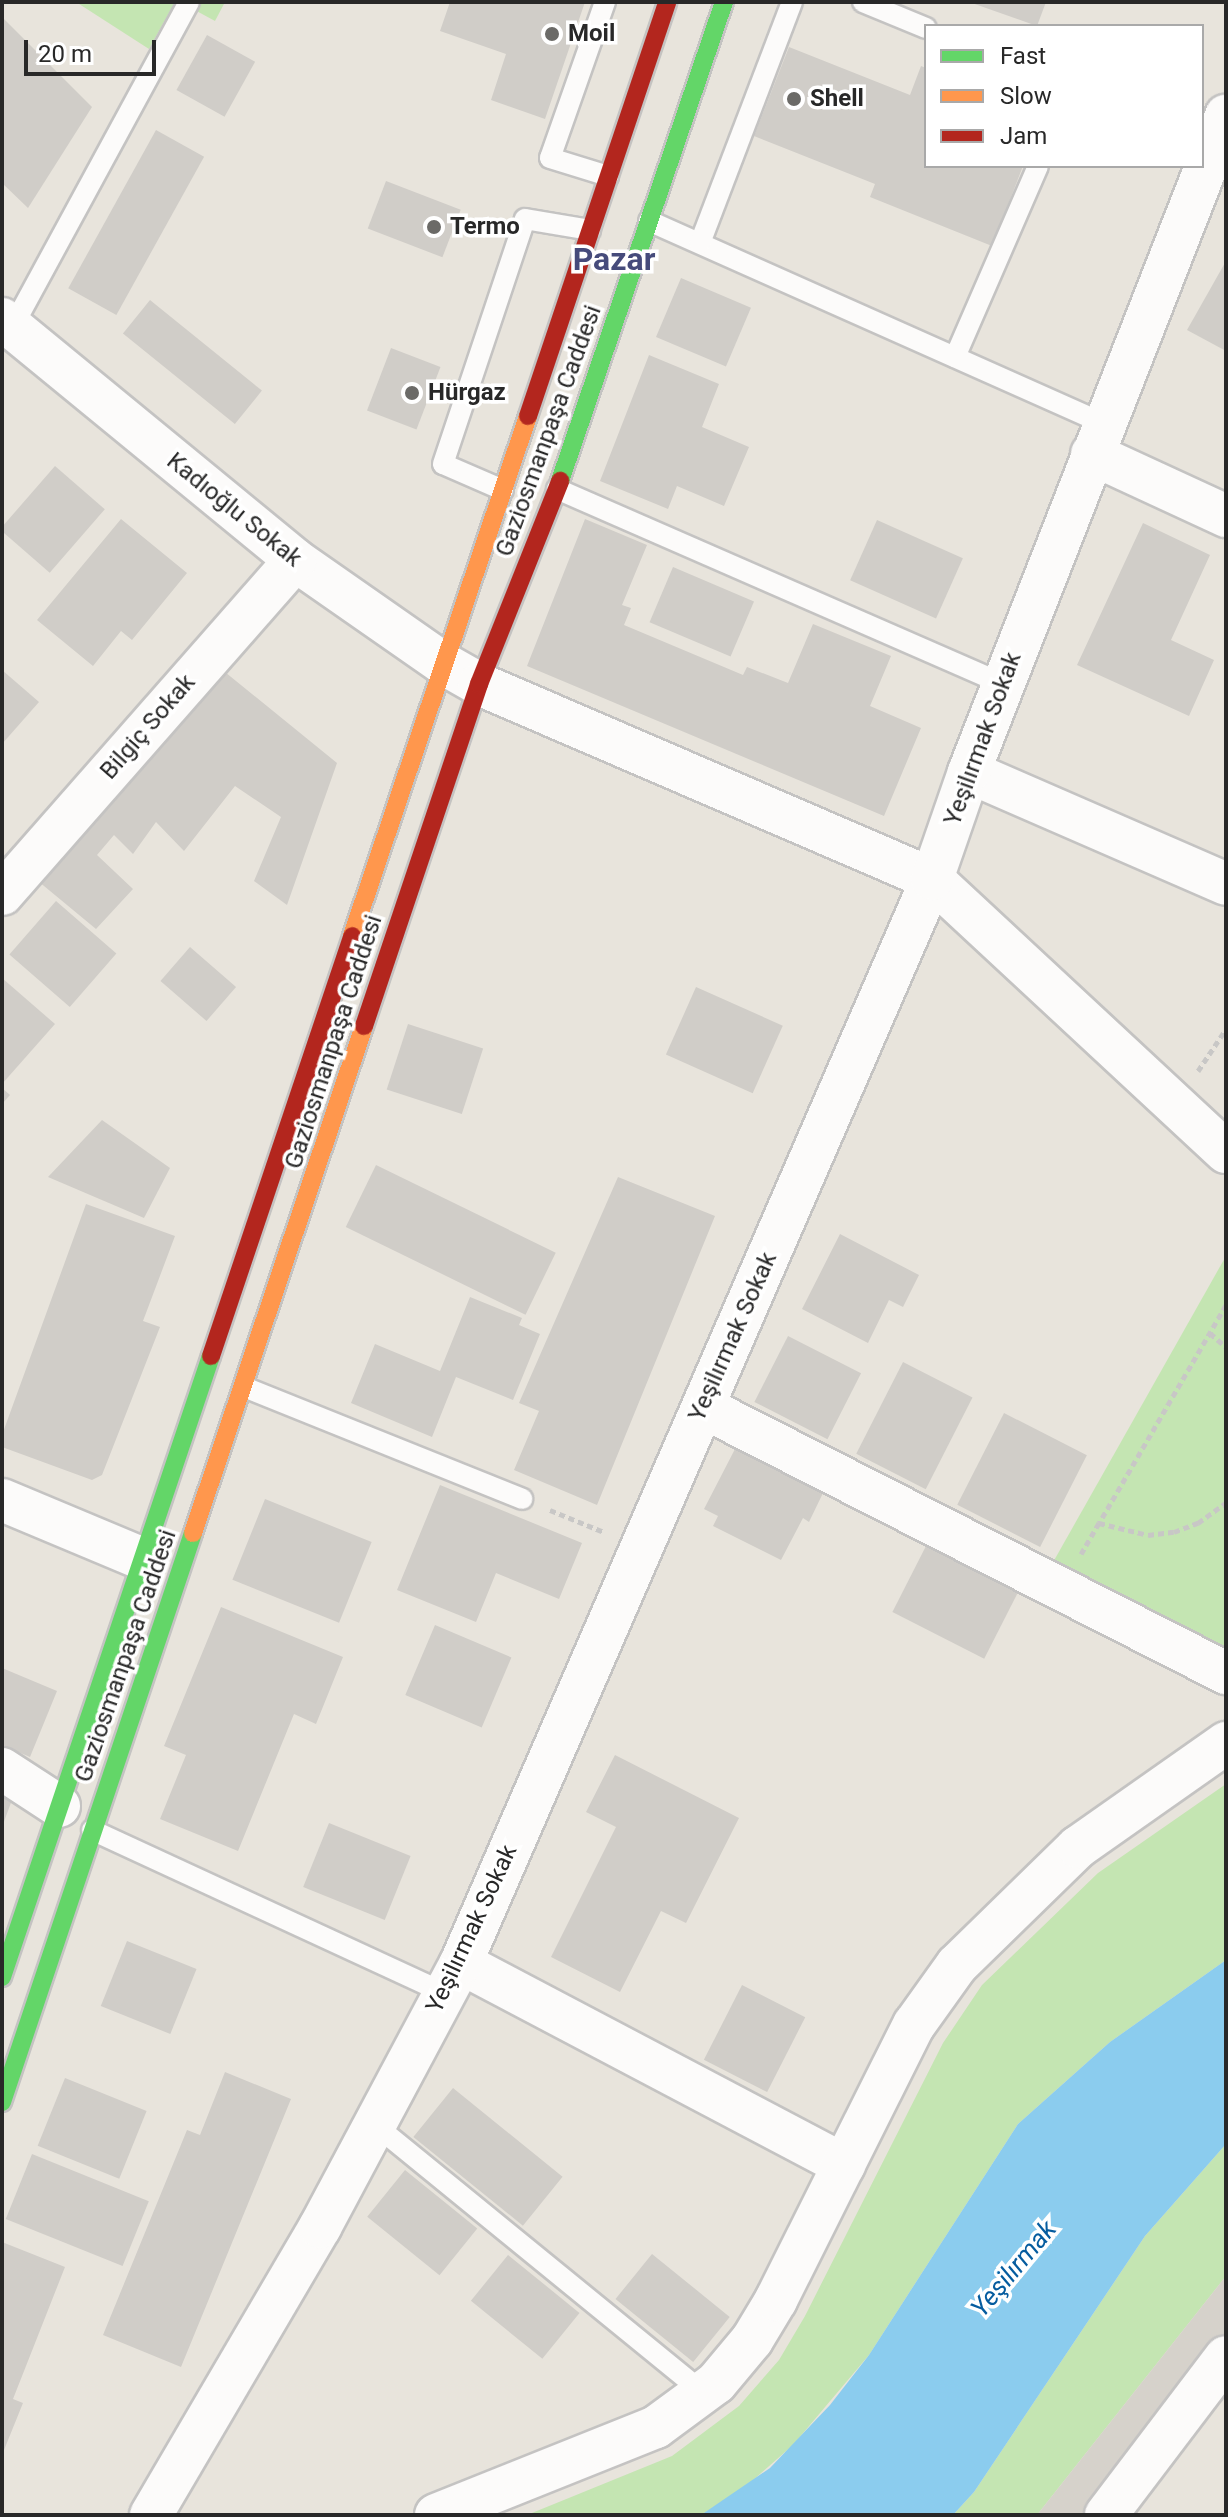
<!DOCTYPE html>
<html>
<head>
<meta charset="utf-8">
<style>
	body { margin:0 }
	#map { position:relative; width:1228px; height:2517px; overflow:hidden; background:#e8e4dc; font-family:Roboto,sans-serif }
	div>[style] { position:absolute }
	.green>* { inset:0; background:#c4e5b2 }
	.plaza>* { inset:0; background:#d6d2cb }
	.water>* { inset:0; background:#8bccee }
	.building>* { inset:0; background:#d0cdc8; transform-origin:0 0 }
	.path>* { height:5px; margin-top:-2.5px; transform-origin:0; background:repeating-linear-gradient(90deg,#c8c7c6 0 6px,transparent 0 10px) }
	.roads { filter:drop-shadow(2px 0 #c4c3c2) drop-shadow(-2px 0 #c4c3c2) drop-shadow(0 2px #c4c3c2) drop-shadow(0 -2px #c4c3c2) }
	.lane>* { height:20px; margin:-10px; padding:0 10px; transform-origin:10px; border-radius:10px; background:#fcfbfa }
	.street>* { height:42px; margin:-21px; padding:0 21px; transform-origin:21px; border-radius:21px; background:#fcfbfa }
	.fast>* { height:18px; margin:-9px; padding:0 9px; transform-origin:9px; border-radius:9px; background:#63d668 }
	.slow>* { height:18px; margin:-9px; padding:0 9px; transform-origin:9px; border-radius:9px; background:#ff974d }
	.jam>* { height:18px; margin:-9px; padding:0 9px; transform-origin:9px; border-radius:9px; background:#b3261e }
	.dots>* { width:22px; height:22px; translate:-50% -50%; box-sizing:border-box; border:4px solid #fff; border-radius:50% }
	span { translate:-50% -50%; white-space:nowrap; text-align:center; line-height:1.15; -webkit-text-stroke:7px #fff; paint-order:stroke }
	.poi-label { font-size:24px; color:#282828; font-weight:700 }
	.left { translate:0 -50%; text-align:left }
	.street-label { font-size:24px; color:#282828 }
	.water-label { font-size:26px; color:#055c9f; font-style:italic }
	.district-label { font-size:32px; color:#464b7b; font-weight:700 }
	.frame { position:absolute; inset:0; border:4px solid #282828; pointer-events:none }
	.legend { position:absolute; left:924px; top:24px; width:280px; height:144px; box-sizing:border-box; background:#fff; border:2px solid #a9a9a9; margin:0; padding:10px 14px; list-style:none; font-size:24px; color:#282828 }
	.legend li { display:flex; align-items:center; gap:16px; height:40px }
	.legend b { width:40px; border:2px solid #a9a9a9 }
	.scale { position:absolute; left:24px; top:40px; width:132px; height:36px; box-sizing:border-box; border:4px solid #282828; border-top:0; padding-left:10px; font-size:24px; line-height:28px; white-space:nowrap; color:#282828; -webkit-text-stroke:6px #fff; paint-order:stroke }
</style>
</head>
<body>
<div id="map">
	<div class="green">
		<i style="clip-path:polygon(76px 2px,175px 2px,149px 49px)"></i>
		<i style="clip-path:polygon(180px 2px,225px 2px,215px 21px)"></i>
		<i style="clip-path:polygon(1226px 1256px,1226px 1673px,1043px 1580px)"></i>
		<i style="clip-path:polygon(1226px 1784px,1226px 1960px,1110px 2042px,1018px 2124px,869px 2355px,793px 2445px,744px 2488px,701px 2515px,527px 2515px,672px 2456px,739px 2406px,779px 2360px,805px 2316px,943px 2043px,982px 1985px,1098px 1873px)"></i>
		<i style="clip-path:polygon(1226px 2144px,1226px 2276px,1037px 2515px,953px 2515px,974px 2492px,1145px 2236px)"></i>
	</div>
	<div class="plaza">
		<i style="clip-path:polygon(1226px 2276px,1226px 2357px,1106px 2515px,1037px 2515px)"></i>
	</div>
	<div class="water">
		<i style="clip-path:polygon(1226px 1960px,1226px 2144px,1145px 2236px,974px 2492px,953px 2515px,701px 2515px,770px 2468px,830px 2405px,869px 2355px,1018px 2124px,1110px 2042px)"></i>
	</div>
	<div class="building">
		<i style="clip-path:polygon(450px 2px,585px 2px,545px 119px,491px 100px,506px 54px,440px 31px)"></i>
		<i style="clip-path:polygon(969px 2px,1046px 2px,1037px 26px)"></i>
		<i style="clip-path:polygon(2px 17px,92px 107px,28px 208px,2px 183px)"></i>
		<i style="left:207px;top:35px;width:55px;height:63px;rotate:29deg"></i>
		<i style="clip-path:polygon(789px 47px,910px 95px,921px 66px,926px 68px,926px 166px,1023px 166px,992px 246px,870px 197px,875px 184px,754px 136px)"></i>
		<i style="left:156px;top:130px;width:55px;height:181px;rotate:29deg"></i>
		<i style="left:386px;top:181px;width:80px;height:51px;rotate:21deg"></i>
		<i style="clip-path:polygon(1226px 261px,1226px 351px,1187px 330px)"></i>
		<i style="left:681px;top:278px;width:76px;height:64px;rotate:23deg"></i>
		<i style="left:150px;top:300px;width:144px;height:43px;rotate:39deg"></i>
		<i style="left:391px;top:348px;width:53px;height:67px;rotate:21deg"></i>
		<i style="clip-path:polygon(649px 355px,719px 384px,702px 427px,749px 447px,724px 506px,677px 486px,668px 509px,600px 481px)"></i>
		<i style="left:55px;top:466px;width:66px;height:84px;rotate:41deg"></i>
		<i style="clip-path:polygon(121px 519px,187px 573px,132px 640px,121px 631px,93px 666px,37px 620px)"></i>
		<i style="clip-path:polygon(585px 519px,647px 545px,622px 605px,631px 608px,624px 625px,743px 675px,747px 667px,788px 683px,813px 624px,891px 656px,870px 706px,921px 728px,884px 816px,527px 666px)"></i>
		<i style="left:877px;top:520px;width:94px;height:66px;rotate:24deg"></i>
		<i style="clip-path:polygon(1143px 523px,1210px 555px,1171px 640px,1214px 660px,1189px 716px,1077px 665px)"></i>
		<i style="left:673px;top:567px;width:88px;height:60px;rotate:23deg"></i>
		<i style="clip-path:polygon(220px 668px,337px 763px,287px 905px,254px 881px,281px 817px,235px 786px,184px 851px,156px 822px,133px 854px,114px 835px,97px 855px,133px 889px,96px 929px,38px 881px)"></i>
		<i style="clip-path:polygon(2px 670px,39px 702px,2px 744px)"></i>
		<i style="left:56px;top:901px;width:80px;height:71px;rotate:41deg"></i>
		<i style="left:190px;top:947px;width:61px;height:45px;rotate:41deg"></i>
		<i style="clip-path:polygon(2px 978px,55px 1024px,2px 1084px)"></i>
		<i style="left:696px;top:987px;width:95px;height:74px;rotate:24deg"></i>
		<i style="left:408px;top:1024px;width:79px;height:69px;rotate:18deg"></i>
		<i style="clip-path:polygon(2px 1088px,10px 1095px,2px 1104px)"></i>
		<i style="clip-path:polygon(102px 1120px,170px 1168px,144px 1218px,48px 1177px)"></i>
		<i style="left:376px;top:1165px;width:200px;height:69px;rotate:26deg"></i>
		<i style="clip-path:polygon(618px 1177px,715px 1216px,597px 1505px,514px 1470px,539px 1411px,519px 1403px)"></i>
		<i style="clip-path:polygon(86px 1204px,175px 1236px,143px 1321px,160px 1327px,102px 1475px,92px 1480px,2px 1447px,2px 1435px)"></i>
		<i style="clip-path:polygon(840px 1234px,919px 1275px,903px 1307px,889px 1300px,868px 1343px,802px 1309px)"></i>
		<i style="clip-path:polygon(470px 1297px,522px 1318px,519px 1325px,540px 1334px,513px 1400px,456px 1377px,432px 1437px,351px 1403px,375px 1344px,440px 1371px)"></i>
		<i style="left:788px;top:1336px;width:82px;height:74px;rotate:27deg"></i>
		<i style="left:903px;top:1362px;width:78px;height:103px;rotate:27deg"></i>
		<i style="left:1004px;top:1413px;width:93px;height:103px;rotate:27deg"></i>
		<i style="clip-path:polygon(735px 1449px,823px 1493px,809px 1522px,803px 1518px,781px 1560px,713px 1526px,718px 1516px,704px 1509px)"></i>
		<i style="clip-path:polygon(440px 1485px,582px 1543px,559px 1599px,496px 1573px,476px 1622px,397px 1590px)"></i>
		<i style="left:265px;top:1499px;width:115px;height:87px;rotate:22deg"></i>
		<i style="left:926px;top:1546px;width:103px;height:74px;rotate:27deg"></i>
		<i style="clip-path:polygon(221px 1607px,343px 1657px,316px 1724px,294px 1714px,238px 1851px,160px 1819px,186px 1755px,164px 1746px)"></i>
		<i style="left:435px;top:1625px;width:83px;height:76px;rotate:23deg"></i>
		<i style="clip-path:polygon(2px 1668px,57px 1691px,30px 1757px,2px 1745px)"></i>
		<i style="clip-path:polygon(615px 1755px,739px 1818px,686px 1923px,661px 1911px,620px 1992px,551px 1957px,616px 1827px,586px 1812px)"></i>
		<i style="clip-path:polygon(2px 1793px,12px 1800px,2px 1827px)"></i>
		<i style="left:329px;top:1823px;width:88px;height:69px;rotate:22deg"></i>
		<i style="left:127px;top:1941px;width:75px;height:70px;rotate:22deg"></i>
		<i style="left:742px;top:1985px;width:71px;height:84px;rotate:27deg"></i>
		<i style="clip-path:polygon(225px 2072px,291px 2099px,181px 2367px,103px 2335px,187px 2130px,200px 2135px)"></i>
		<i style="left:65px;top:2078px;width:88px;height:73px;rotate:22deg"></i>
		<i style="left:453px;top:2088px;width:141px;height:63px;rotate:39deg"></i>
		<i style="left:32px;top:2154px;width:126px;height:70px;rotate:22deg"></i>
		<i style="left:405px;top:2170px;width:93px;height:60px;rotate:39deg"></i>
		<i style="clip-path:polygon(2px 2242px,65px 2267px,13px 2399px,23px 2403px,2px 2455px)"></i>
		<i style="left:652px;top:2254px;width:100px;height:58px;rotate:39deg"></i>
		<i style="left:508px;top:2255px;width:92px;height:59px;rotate:39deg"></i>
	</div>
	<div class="path">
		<i style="left:1198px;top:1071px;width:50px;rotate:-56.3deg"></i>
		<i style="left:1226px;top:1305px;width:252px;rotate:120.2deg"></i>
		<i style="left:1099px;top:1523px;width:50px;rotate:13.8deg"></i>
		<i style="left:1148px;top:1535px;width:26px;rotate:-7deg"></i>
		<i style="left:1174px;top:1532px;width:26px;rotate:-21deg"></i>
		<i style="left:1198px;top:1523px;width:34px;rotate:-36deg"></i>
		<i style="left:1210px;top:1333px;width:21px;rotate:41deg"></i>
		<i style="left:550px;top:1510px;width:58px;rotate:22.2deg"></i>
		<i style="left:1081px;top:1554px;width:36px;rotate:-60deg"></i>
	</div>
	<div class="roads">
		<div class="lane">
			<i style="left:605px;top:2px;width:165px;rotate:109.4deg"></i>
			<i style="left:550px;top:158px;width:61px;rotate:17.2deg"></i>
			<i style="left:863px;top:2px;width:68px;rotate:22.4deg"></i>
			<i style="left:649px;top:221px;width:498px;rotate:24deg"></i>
			<i style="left:700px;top:243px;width:258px;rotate:-69.1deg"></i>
			<i style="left:12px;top:328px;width:371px;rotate:-61.5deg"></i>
			<i style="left:955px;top:357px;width:208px;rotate:-66.5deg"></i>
			<i style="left:557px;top:489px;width:487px;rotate:23.6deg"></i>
			<i style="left:503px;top:490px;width:65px;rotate:-156.6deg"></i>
			<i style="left:443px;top:464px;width:258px;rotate:-71.5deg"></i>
			<i style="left:525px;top:219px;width:66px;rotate:9.6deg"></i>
			<i style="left:244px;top:1387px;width:300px;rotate:21.9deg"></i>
			<i style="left:92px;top:1830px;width:389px;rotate:24.8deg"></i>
			<i style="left:374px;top:2124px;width:426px;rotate:39.2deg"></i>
		</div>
		<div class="street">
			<i style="left:2px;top:319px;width:379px;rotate:39.4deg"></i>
			<i style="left:295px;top:560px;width:182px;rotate:34.9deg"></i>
			<i style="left:444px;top:664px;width:40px;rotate:29.7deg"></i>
			<i style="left:479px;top:684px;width:493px;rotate:23.3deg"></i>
			<i style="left:932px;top:879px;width:401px;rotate:42.9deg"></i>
			<i style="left:1092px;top:454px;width:148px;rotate:24.8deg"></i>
			<i style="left:969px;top:772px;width:280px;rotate:23.5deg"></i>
			<i style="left:2px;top:894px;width:444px;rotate:-48.7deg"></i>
			<i style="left:703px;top:1407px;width:587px;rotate:26.96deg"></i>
			<i style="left:2px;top:1500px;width:153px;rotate:22.7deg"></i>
			<i style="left:2px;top:1769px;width:68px;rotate:33deg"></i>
			<i style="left:461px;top:1963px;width:433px;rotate:27.8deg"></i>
			<i style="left:151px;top:2515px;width:334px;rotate:-59.6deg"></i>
			<i style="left:320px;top:2227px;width:299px;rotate:-61.9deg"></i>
			<i style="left:461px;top:1963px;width:1182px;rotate:-66.51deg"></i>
			<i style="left:932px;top:879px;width:113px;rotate:-70.9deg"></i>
			<i style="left:969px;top:772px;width:705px;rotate:-68.61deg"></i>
			<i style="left:436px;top:2515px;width:237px;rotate:-21.8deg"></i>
			<i style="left:656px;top:2427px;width:74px;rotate:-36.3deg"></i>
			<i style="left:716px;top:2383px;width:56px;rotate:-50.1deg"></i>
			<i style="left:752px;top:2340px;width:47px;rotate:-59deg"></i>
			<i style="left:776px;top:2300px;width:308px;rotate:-63.4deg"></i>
			<i style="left:914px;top:2025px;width:74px;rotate:-54.4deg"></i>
			<i style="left:957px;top:1965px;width:169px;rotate:-44.3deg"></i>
			<i style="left:1078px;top:1847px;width:181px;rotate:-35.1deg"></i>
			<i style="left:1106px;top:2515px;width:198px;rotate:-52.8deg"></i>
		</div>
		<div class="fast">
			<i style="left:560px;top:481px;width:506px;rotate:-71.1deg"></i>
			<i style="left:2px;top:1977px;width:655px;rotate:-71.4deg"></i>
			<i style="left:2px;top:2102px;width:600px;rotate:-71.44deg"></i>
		</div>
		<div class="slow">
			<i style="left:352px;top:936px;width:549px;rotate:-71.3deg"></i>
			<i style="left:193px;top:1533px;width:535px;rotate:-71.36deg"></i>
		</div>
		<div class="jam">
			<i style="left:528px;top:416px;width:437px;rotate:-71.4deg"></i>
			<i style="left:364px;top:1026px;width:361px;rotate:-71.4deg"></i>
			<i style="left:479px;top:684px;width:219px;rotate:-68.2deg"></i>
			<i style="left:211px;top:1356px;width:443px;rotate:-71.4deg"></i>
		</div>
	</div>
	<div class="dots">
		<i style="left:552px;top:34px;background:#6b6a67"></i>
		<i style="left:794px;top:99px;background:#6b6a67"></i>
		<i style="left:434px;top:227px;background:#6b6a67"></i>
		<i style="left:412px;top:393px;background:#6b6a67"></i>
	</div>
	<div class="poi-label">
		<span class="left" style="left:568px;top:34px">Moil</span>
		<span class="left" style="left:810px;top:99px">Shell</span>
		<span class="left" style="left:450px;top:227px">Termo</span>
		<span class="left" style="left:428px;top:393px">Hürgaz</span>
	</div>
	<div class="street-label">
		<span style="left:549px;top:431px;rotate:-70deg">Gaziosmanpaşa Caddesi</span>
		<span style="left:234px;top:510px;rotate:39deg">Kadıoğlu Sokak</span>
		<span style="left:148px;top:727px;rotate:-49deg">Bilgiç Sokak</span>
		<span style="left:983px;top:739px;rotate:-70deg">Yeşilırmak Sokak</span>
		<span style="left:334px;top:1042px;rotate:-72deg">Gaziosmanpaşa Caddesi</span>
		<span style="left:733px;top:1337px;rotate:-66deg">Yeşilırmak Sokak</span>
		<span style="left:126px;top:1656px;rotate:-71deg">Gaziosmanpaşa Caddesi</span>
		<span style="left:472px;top:1929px;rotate:-65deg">Yeşilırmak Sokak</span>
	</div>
	<div class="water-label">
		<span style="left:1014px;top:2269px;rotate:-50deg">Yeşilırmak</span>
	</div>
	<div class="district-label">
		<span style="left:614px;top:259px">Pazar</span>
	</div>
	<div class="frame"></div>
	<ul class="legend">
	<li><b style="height:10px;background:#63d668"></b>Fast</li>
	<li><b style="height:10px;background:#ff974d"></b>Slow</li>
	<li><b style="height:10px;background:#b3261e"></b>Jam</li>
	</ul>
	<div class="scale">20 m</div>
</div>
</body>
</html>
